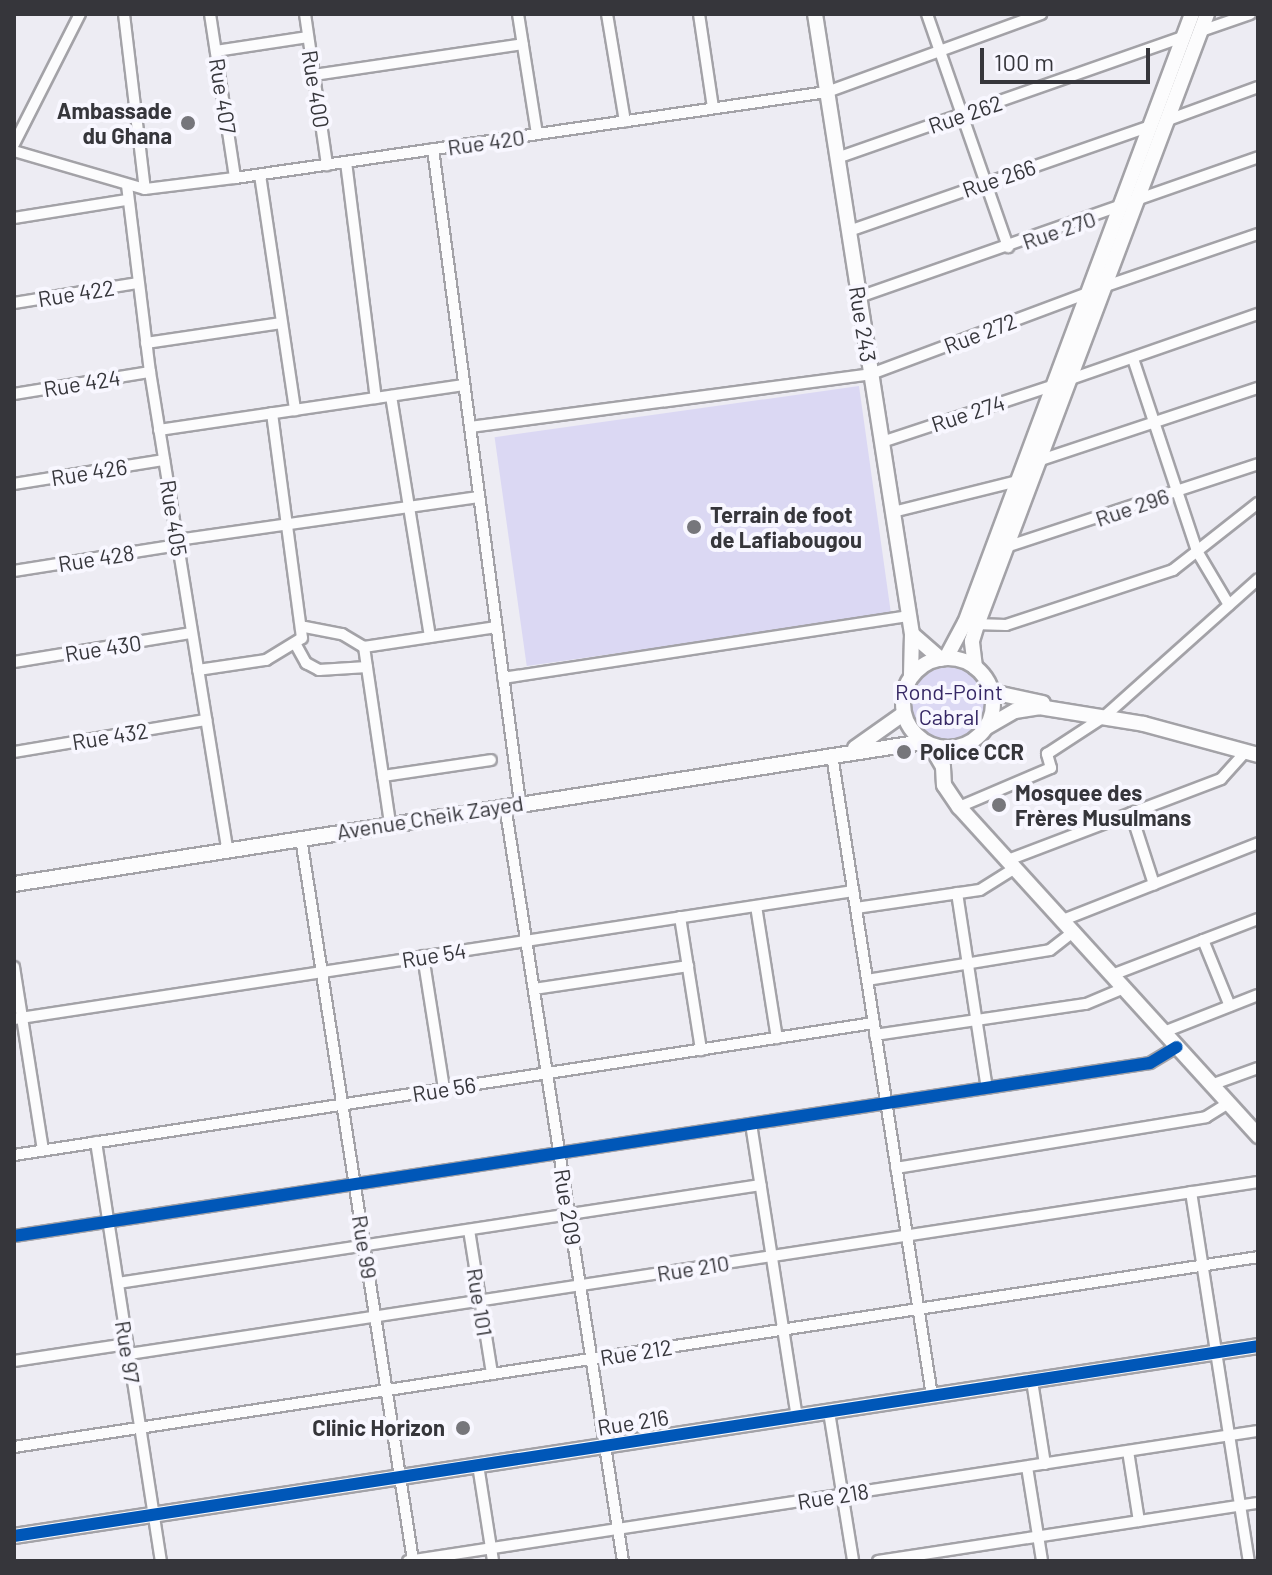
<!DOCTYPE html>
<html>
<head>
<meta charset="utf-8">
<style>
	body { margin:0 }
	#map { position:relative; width:1272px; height:1575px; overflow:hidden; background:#edecf3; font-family:Barlow,sans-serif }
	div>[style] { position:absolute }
	.green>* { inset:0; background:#dbd8f3; transform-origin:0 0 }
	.round { border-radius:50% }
	.roads { filter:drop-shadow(2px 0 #a3a2a7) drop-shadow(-2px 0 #a3a2a7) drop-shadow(0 2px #a3a2a7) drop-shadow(0 -2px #a3a2a7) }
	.street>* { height:10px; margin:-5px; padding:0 5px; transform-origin:5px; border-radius:5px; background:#fcfcfd }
	.secondary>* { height:14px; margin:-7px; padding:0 7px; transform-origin:7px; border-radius:7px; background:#fcfcfd }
	.secondary>.ring { margin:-7px; padding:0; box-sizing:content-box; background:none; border:14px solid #fcfcfd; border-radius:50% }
	.cycleway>* { height:12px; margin:-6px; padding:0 6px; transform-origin:6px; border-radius:6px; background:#0057b8 }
	.dots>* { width:22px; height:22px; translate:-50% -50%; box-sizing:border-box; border:4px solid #f8f7ff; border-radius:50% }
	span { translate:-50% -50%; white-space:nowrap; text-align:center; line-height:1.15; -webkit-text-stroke:8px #f8f7ff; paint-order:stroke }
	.street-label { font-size:22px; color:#36363b }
	.poi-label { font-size:22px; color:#36363b; font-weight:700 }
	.right { translate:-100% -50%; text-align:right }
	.left { translate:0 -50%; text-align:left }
	.park-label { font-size:22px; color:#362865 }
	.frame { position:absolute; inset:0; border:16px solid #36363b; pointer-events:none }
	.scale { position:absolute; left:980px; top:48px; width:170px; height:36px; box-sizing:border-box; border:4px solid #36363b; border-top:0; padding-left:10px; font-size:24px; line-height:28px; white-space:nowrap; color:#36363b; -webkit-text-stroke:6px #f8f7ff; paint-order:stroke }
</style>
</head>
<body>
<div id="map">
	<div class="green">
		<i style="left:859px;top:386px;width:231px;height:368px;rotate:82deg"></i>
		<i class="round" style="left:912px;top:667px;width:74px;height:74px"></i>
	</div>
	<div class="roads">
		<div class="street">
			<i style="left:124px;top:14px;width:176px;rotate:83.2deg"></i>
			<i style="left:210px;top:14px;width:166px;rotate:81.3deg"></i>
			<i style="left:305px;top:14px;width:153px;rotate:81.7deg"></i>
			<i style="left:518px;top:14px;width:121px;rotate:81deg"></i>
			<i style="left:607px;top:14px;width:109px;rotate:80.5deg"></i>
			<i style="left:699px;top:14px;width:95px;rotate:81.5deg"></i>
			<i style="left:927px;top:14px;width:247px;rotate:70.8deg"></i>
			<i style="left:1201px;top:31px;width:52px;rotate:-19.1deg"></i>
			<i style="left:216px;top:51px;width:93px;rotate:-8.7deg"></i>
			<i style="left:314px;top:75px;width:211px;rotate:-8.4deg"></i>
			<i style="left:1168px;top:120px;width:96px;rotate:-20.1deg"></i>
			<i style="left:14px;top:144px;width:146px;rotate:-63.1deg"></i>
			<i style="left:433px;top:149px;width:660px;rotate:82.42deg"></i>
			<i style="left:14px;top:151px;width:136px;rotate:16.2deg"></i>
			<i style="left:145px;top:189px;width:91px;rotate:-7deg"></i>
			<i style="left:235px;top:178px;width:598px;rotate:-8.27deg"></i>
			<i style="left:827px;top:92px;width:228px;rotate:-20deg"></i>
			<i style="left:837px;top:158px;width:367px;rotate:-19.3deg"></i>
			<i style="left:346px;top:162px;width:238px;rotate:82.8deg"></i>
			<i style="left:260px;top:175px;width:238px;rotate:81.5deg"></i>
			<i style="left:127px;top:185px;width:188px;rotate:83deg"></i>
			<i style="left:150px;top:372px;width:485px;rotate:80.8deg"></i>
			<i style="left:14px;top:218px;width:113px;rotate:-9.1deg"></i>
			<i style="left:849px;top:231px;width:320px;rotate:-19.2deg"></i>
			<i style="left:1103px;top:287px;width:164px;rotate:-18.9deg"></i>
			<i style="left:859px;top:297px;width:423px;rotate:-19.3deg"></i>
			<i style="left:14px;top:303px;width:126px;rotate:-9.2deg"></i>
			<i style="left:146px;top:343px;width:137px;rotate:-8.4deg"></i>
			<i style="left:1071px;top:379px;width:198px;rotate:-19.2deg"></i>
			<i style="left:14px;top:394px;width:138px;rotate:-9.2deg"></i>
			<i style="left:391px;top:396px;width:244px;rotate:80.8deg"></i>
			<i style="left:470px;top:427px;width:404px;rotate:-7.5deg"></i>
			<i style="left:871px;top:374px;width:232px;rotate:-20.5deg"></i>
			<i style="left:159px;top:430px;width:308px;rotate:-8.4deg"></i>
			<i style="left:882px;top:442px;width:181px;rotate:-18.3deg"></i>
			<i style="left:1035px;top:462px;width:235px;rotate:-18.4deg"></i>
			<i style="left:14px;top:484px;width:152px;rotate:-9.1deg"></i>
			<i style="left:893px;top:512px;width:128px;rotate:-14deg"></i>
			<i style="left:177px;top:540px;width:305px;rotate:-8.1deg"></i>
			<i style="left:1006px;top:547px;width:265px;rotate:-18.2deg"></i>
			<i style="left:14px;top:571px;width:166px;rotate:-9deg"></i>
			<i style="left:1229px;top:605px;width:63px;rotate:-120.7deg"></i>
			<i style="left:1197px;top:551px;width:78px;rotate:-38.2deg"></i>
			<i style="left:974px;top:624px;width:32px;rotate:2deg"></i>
			<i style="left:1006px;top:625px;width:176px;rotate:-18.2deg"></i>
			<i style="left:1173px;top:570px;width:31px;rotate:-38deg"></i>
			<i style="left:1197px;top:551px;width:202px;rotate:-108.4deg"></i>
			<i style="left:305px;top:627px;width:38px;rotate:11deg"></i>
			<i style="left:342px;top:634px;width:26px;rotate:31deg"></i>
			<i style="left:364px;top:647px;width:134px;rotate:-8.6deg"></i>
			<i style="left:296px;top:645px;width:21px;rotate:61deg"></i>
			<i style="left:306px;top:663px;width:15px;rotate:28deg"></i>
			<i style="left:319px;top:670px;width:48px;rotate:-3.6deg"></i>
			<i style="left:364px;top:647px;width:178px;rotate:81.6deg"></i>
			<i style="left:14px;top:662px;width:180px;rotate:-9.3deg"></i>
			<i style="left:198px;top:670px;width:69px;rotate:-8.4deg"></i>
			<i style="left:266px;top:660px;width:42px;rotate:-31.4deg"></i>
			<i style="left:302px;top:638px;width:227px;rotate:-97.6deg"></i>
			<i style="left:503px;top:678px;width:411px;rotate:-8.7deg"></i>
			<i style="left:14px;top:752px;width:195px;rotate:-9.5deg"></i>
			<i style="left:832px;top:755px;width:649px;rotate:81.13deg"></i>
			<i style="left:383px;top:776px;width:109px;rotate:-8.4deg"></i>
			<i style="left:505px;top:805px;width:765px;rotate:81.13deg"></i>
			<i style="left:959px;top:807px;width:100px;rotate:-23deg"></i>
			<i style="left:1051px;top:768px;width:15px;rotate:-106deg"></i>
			<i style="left:1047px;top:754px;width:69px;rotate:-33.2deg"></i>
			<i style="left:1105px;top:716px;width:205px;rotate:-41.8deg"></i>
			<i style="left:1131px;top:813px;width:75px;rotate:72.1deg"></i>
			<i style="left:301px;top:838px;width:732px;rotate:81.19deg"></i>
			<i style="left:1008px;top:860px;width:228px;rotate:-20.8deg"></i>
			<i style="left:1221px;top:779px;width:36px;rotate:-48deg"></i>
			<i style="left:957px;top:893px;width:197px;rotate:81.3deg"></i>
			<i style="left:756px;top:906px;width:134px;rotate:81deg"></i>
			<i style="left:856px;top:908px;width:125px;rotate:-8.3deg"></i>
			<i style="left:980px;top:890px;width:41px;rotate:-32.2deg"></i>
			<i style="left:680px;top:917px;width:135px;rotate:81deg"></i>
			<i style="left:1063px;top:920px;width:210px;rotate:-21.5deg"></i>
			<i style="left:1203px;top:940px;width:71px;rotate:67.8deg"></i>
			<i style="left:423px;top:956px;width:135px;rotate:81deg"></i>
			<i style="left:14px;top:967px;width:185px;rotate:81deg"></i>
			<i style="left:1112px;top:975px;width:156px;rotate:-21deg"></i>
			<i style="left:867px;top:980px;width:185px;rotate:-9.3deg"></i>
			<i style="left:1050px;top:950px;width:29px;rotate:-38deg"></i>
			<i style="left:534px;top:989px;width:156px;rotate:-8.5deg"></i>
			<i style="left:14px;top:1019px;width:849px;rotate:-8.67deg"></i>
			<i style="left:1164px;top:1032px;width:101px;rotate:-21.5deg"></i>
			<i style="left:875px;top:1035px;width:213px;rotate:-8.4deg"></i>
			<i style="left:1086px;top:1004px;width:41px;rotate:-22.8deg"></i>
			<i style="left:1211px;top:1085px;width:50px;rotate:-19.9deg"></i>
			<i style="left:751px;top:1124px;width:297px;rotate:81.1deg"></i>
			<i style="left:96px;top:1142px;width:424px;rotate:81.2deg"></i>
			<i style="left:14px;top:1155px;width:870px;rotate:-8.73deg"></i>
			<i style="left:896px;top:1168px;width:314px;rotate:-9.3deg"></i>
			<i style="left:1206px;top:1117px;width:26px;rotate:-32deg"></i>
			<i style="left:1191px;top:1192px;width:374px;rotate:81.1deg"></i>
			<i style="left:469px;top:1230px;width:146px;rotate:80.9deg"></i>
			<i style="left:14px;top:1236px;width:1149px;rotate:-8.66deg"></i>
			<i style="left:1150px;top:1063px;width:31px;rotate:-31deg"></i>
			<i style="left:118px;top:1283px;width:650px;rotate:-8.67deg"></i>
			<i style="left:129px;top:1354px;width:1142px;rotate:-8.66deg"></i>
			<i style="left:14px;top:1361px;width:114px;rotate:-8.6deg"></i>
			<i style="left:1032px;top:1381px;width:84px;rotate:81.1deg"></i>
			<i style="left:829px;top:1412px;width:151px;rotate:80.8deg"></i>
			<i style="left:14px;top:1447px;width:1258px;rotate:-8.68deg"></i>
			<i style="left:1128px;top:1451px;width:71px;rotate:81.1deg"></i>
			<i style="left:478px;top:1465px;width:97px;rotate:81.1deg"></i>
			<i style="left:1027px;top:1467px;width:95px;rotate:80.9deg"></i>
			<i style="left:408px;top:1561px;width:860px;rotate:-8.7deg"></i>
			<i style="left:878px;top:1561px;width:384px;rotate:-8.7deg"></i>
		</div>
		<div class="secondary">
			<i style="left:815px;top:14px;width:628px;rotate:81.11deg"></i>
			<i style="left:912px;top:634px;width:42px;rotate:91.4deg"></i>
			<i style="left:912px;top:634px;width:38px;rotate:41deg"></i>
			<i class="ring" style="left:903px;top:658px;width:76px;height:76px"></i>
			<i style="left:946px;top:658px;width:40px;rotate:-62deg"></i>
			<i style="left:965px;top:623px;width:650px;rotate:-69.56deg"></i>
			<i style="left:975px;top:667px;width:26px;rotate:-97deg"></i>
			<i style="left:972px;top:641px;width:17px;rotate:-73deg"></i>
			<i style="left:977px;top:625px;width:653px;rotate:-69.37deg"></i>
			<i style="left:992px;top:692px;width:52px;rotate:12.2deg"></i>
			<i style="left:987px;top:727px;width:32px;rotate:-30deg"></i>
			<i style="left:1015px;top:711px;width:24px;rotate:-9deg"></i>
			<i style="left:1039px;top:707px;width:106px;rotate:9.2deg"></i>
			<i style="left:1144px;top:724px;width:118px;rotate:15.2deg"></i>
			<i style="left:931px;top:746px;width:24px;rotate:60deg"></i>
			<i style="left:943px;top:767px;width:18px;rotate:87deg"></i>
			<i style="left:944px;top:785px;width:27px;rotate:56deg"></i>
			<i style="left:959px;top:807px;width:445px;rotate:47.7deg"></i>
			<i style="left:855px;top:748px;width:59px;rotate:-35.3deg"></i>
			<i style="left:14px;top:884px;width:920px;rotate:-8.88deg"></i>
			<i style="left:14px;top:1536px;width:1258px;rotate:-8.68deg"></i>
		</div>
	</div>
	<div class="cycleway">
		<i style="left:14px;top:1236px;width:1149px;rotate:-8.66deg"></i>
		<i style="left:1150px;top:1063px;width:31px;rotate:-31deg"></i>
		<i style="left:14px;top:1536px;width:1258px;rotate:-8.68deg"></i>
	</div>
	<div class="dots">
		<i style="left:188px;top:123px;background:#76767b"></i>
		<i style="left:694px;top:527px;background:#76767b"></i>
		<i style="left:904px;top:752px;background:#76767b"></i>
		<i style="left:999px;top:805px;background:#76767b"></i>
		<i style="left:463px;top:1428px;background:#76767b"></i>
	</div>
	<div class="street-label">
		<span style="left:316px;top:89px;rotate:81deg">Rue 400</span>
		<span style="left:223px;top:96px;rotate:81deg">Rue 407</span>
		<span style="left:965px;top:114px;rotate:-19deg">Rue 262</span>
		<span style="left:486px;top:142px;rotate:-8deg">Rue 420</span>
		<span style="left:999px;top:178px;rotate:-19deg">Rue 266</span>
		<span style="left:1059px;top:230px;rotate:-19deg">Rue 270</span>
		<span style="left:76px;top:293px;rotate:-9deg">Rue 422</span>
		<span style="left:863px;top:324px;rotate:81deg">Rue 243</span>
		<span style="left:980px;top:333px;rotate:-21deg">Rue 272</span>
		<span style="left:82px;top:383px;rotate:-9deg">Rue 424</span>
		<span style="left:968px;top:413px;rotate:-18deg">Rue 274</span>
		<span style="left:89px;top:472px;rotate:-9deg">Rue 426</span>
		<span style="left:1132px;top:507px;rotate:-19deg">Rue 296</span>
		<span style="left:174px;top:518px;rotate:81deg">Rue 405</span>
		<span style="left:96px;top:558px;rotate:-9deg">Rue 428</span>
		<span style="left:103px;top:648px;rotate:-9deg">Rue 430</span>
		<span style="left:110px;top:736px;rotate:-9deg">Rue 432</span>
		<span style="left:430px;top:817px;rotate:-9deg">Avenue Cheik Zayed</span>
		<span style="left:434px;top:955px;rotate:-9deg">Rue 54</span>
		<span style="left:444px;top:1089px;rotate:-9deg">Rue 56</span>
		<span style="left:568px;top:1207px;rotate:81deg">Rue 209</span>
		<span style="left:365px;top:1247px;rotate:81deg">Rue 99</span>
		<span style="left:693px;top:1268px;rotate:-9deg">Rue 210</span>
		<span style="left:480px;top:1302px;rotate:81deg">Rue 101</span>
		<span style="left:128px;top:1352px;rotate:81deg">Rue 97</span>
		<span style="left:636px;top:1352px;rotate:-9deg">Rue 212</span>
		<span style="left:633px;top:1422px;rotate:-9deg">Rue 216</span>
		<span style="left:833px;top:1496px;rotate:-9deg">Rue 218</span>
	</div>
	<div class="poi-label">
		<span class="right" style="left:172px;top:123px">Ambassade<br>du Ghana</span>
		<span class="left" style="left:710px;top:527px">Terrain de foot<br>de Lafiabougou</span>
		<span class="left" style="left:920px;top:752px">Police CCR</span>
		<span class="left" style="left:1015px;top:805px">Mosquee des<br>Frères Musulmans</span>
		<span class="right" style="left:445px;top:1428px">Clinic Horizon</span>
	</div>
	<div class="park-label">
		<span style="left:949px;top:704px">Rond-Point<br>Cabral</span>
	</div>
	<div class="frame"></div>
	<div class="scale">100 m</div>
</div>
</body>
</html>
